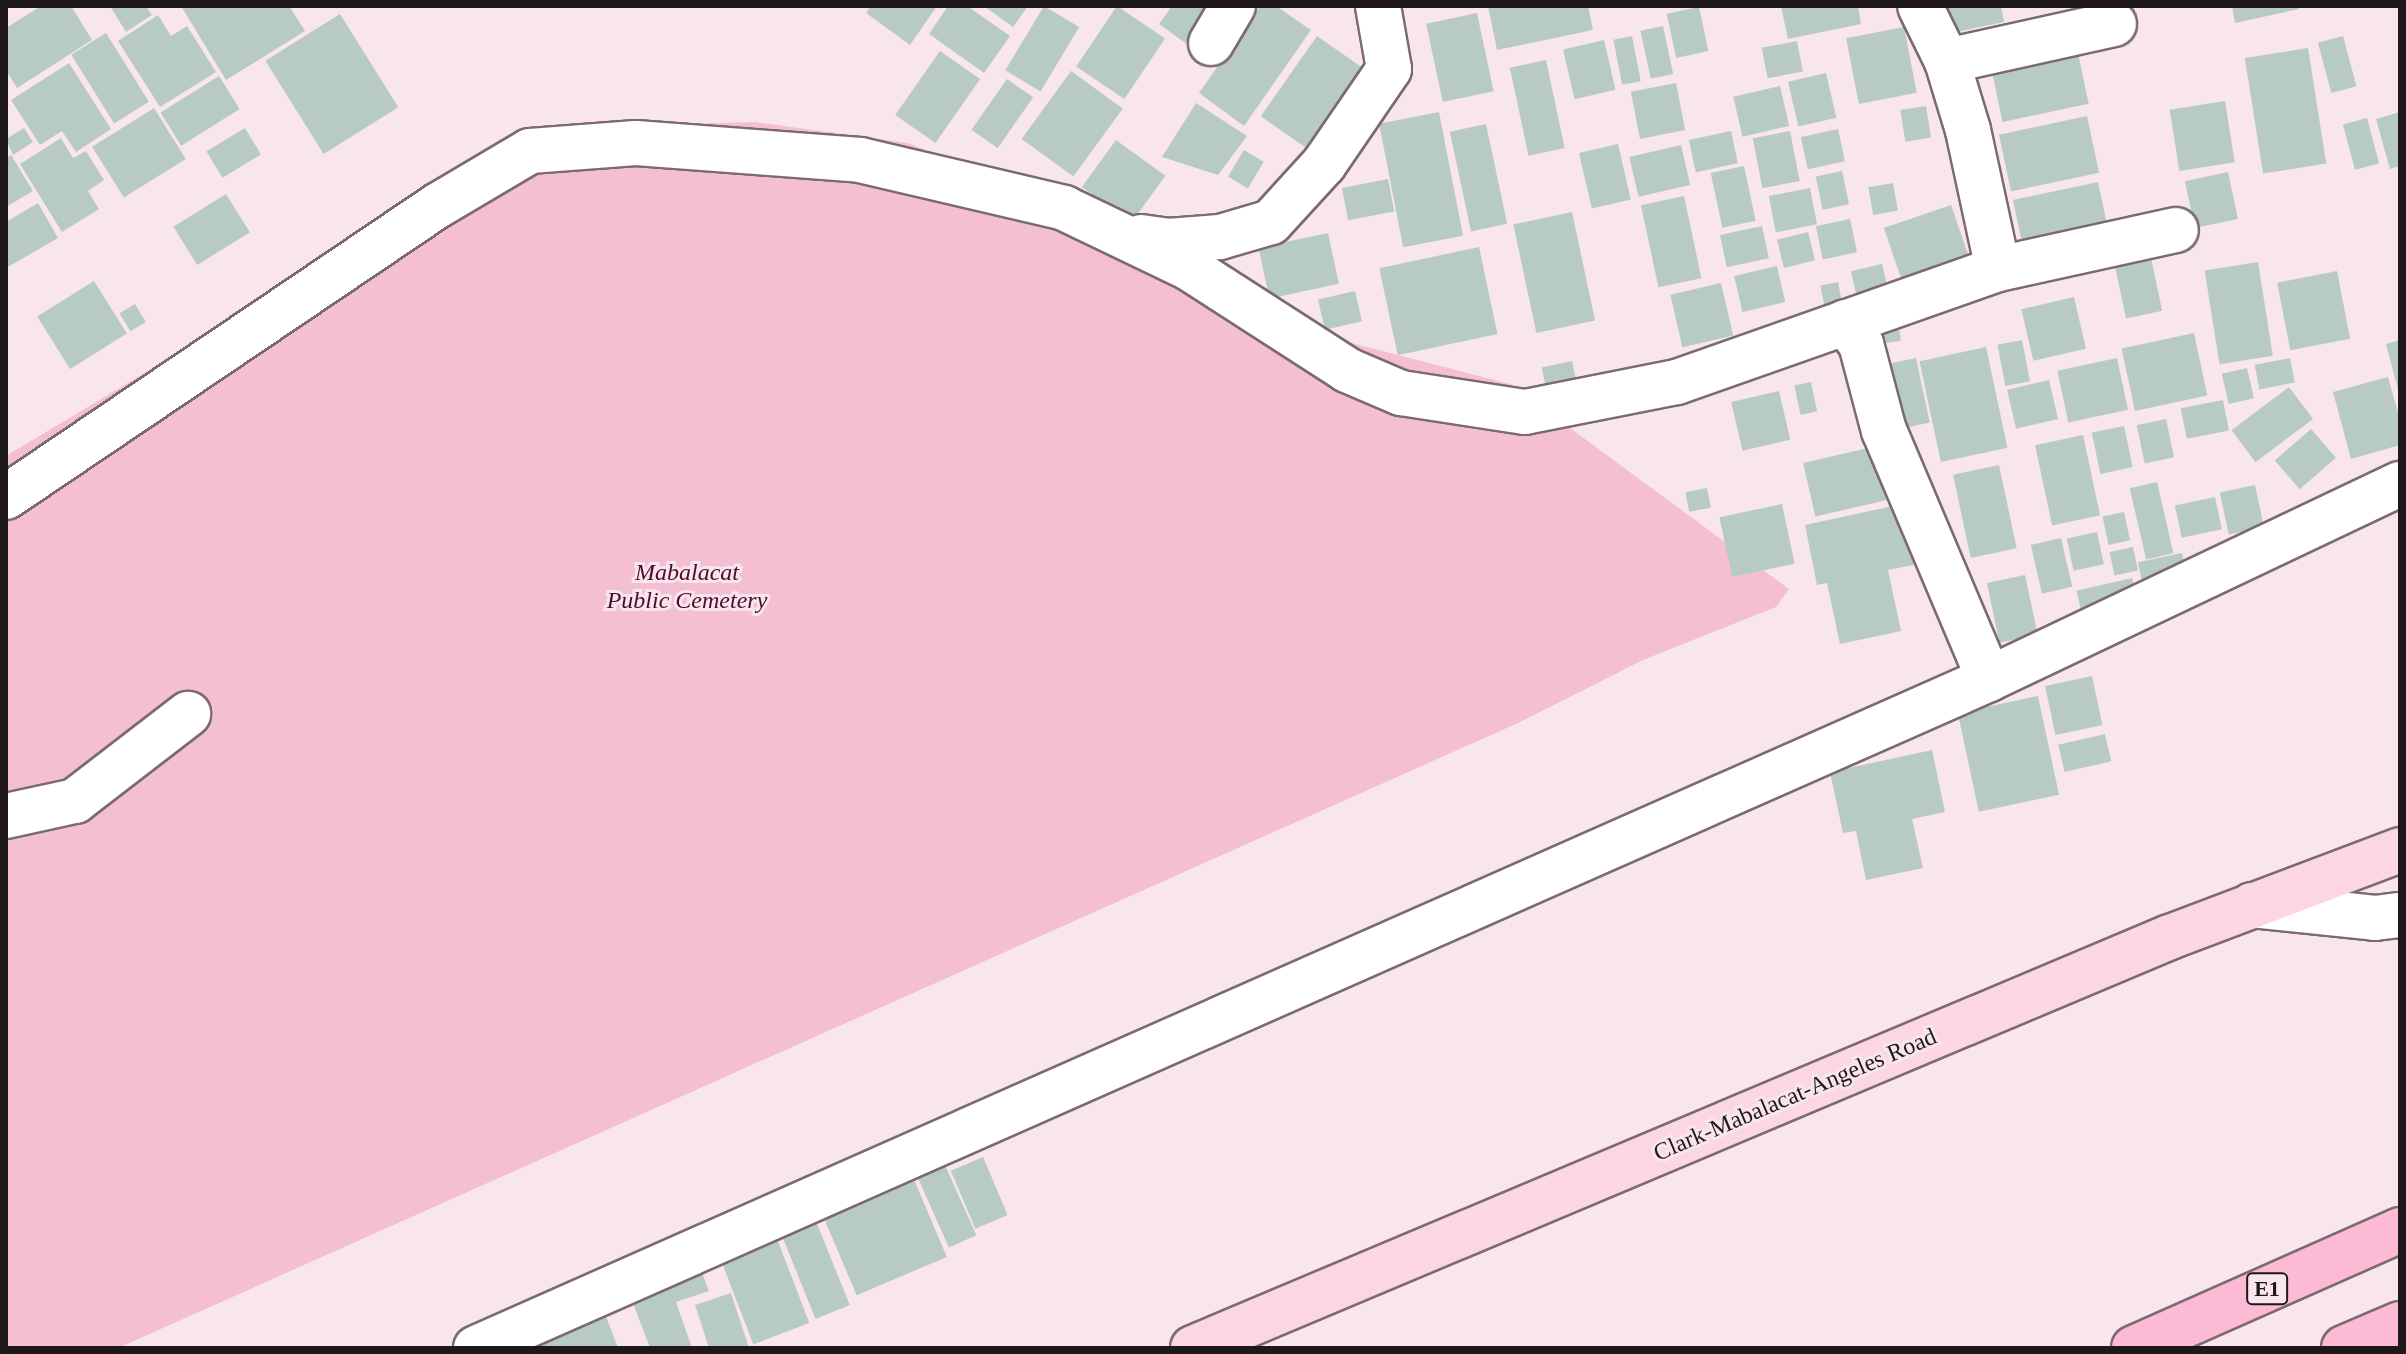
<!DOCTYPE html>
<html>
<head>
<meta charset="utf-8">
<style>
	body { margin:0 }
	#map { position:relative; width:2406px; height:1354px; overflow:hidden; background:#f9e5ec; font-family:"Times New Roman",serif }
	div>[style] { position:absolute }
	.green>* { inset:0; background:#f4bfd3 }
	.building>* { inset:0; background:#b8cbc3; transform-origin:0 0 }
	.roads { filter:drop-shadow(2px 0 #7b6a70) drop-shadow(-2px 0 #7b6a70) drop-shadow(0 2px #7b6a70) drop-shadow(0 -2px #7b6a70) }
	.minor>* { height:44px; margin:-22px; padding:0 22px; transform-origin:22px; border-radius:22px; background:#fff }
	.major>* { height:44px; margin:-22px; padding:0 22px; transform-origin:22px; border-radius:22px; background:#fdd6e5 }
	.highway>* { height:44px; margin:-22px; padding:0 22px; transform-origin:22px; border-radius:22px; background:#fcbad4 }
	span { translate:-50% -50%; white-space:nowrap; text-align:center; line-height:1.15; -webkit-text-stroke:6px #f9e5ec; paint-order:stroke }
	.shield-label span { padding:2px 6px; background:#f9e5ec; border:2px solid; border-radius:6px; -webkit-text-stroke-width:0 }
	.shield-label { font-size:22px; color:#1f181b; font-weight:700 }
	.park-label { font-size:24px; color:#4b0d2d; font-style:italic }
	.street-label { font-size:24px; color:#1f181b }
	.frame { position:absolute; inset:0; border:8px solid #1f181b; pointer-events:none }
</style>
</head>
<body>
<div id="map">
	<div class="green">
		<i style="clip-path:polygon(755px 122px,908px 143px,1077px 213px,1235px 313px,1510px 384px,1789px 589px,1776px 607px,1643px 660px,1518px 723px,118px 1348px,6px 1348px,6px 456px,553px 128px)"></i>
	</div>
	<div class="building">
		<i style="clip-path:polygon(41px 6px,71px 6px,92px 40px,17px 88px,6px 70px,6px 28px)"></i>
		<i style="clip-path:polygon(110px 6px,146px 6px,152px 15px,126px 32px)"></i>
		<i style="clip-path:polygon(181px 6px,289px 6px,305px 31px,226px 80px)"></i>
		<i style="clip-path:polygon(871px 6px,937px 6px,910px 45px,866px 13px)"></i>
		<i style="clip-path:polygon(948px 6px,967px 6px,1010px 36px,984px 73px,929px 34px)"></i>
		<i style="clip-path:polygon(984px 6px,1028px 6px,1013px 27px)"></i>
		<i style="left:1044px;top:6px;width:41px;height:75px;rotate:31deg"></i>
		<i style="left:1117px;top:6px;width:58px;height:73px;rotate:34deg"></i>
		<i style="clip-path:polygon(1172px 6px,1216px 6px,1188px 45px,1159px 24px)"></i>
		<i style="clip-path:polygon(1260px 6px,1276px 6px,1311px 30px,1244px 126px,1199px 93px)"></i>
		<i style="clip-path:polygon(1488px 6px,1588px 6px,1593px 30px,1497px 50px)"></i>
		<i style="clip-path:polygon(1781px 6px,1858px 6px,1861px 24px,1788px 39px)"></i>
		<i style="clip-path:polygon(1946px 6px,2001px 6px,2004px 22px,1951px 33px)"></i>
		<i style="clip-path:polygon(2232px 6px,2299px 6px,2299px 9px,2235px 23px)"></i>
		<i style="left:1699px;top:7px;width:45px;height:33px;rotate:78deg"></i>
		<i style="left:1477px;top:13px;width:80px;height:52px;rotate:78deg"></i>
		<i style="left:340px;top:14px;width:110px;height:88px;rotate:58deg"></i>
		<i style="clip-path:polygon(158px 15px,171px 36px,187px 26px,216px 72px,160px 107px,118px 41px)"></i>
		<i style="left:1663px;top:26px;width:49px;height:23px;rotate:78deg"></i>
		<i style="left:1904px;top:27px;width:67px;height:59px;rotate:79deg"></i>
		<i style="left:106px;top:33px;width:81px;height:41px;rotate:58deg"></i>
		<i style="left:1317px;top:36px;width:62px;height:98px;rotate:35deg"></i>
		<i style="left:1632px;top:36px;width:46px;height:19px;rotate:79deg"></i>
		<i style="left:2343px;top:36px;width:52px;height:26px;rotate:75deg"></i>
		<i style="left:1604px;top:40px;width:51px;height:42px;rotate:77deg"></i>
		<i style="left:1797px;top:41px;width:31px;height:36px;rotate:79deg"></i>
		<i style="left:2076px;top:44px;width:61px;height:88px;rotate:78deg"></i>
		<i style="left:2308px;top:48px;width:117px;height:64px;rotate:81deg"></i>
		<i style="left:940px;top:51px;width:49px;height:78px;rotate:35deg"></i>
		<i style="left:1546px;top:60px;width:90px;height:37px;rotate:78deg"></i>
		<i style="clip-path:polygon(69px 63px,111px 129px,76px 152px,62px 131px,40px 145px,11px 100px)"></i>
		<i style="left:1071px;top:71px;width:64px;height:84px;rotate:36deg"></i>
		<i style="left:1826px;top:73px;width:46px;height:39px;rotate:77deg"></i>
		<i style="left:219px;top:76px;width:39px;height:69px;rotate:58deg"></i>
		<i style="left:1007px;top:79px;width:32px;height:62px;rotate:35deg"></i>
		<i style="left:1676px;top:83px;width:48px;height:46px;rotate:79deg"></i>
		<i style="left:1780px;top:86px;width:41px;height:48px;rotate:77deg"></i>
		<i style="left:2225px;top:101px;width:62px;height:56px;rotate:81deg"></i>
		<i style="clip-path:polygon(1196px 103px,1247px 136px,1218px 175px,1162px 157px)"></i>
		<i style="left:1926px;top:106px;width:32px;height:26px;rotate:81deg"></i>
		<i style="left:154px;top:108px;width:60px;height:73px;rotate:58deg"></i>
		<i style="left:1439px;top:112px;width:126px;height:61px;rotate:79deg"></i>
		<i style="clip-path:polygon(2400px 112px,2400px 166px,2390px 169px,2376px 119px)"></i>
		<i style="left:2087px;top:116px;width:58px;height:90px;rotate:78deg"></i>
		<i style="left:2367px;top:118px;width:47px;height:25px;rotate:75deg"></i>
		<i style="left:1486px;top:124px;width:102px;height:37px;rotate:78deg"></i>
		<i style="clip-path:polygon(24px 128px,33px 142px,13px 155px,6px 139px)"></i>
		<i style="left:245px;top:128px;width:31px;height:45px;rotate:59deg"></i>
		<i style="left:1838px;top:129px;width:33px;height:38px;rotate:78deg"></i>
		<i style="left:1731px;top:131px;width:33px;height:43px;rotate:78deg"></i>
		<i style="left:1790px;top:131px;width:51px;height:38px;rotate:79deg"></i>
		<i style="clip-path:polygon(61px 138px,73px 158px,86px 151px,104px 180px,88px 191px,99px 209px,62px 232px,20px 164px)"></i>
		<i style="left:1116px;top:140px;width:61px;height:58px;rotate:36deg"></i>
		<i style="left:1618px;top:144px;width:57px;height:40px;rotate:77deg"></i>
		<i style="left:1681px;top:145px;width:41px;height:53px;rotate:77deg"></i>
		<i style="left:1244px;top:150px;width:23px;height:31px;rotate:31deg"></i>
		<i style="clip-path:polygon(11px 155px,33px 191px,6px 207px,6px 158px)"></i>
		<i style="left:1744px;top:166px;width:56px;height:34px;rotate:78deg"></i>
		<i style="left:1842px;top:171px;width:34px;height:27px;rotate:78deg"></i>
		<i style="left:2228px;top:172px;width:48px;height:44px;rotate:78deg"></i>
		<i style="left:1388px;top:179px;width:33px;height:47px;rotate:79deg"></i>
		<i style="left:2098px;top:182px;width:44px;height:87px;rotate:78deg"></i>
		<i style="left:1893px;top:183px;width:28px;height:25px;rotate:80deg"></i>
		<i style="left:1810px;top:188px;width:37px;height:42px;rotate:79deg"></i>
		<i style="left:226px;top:194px;width:45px;height:62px;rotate:58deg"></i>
		<i style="left:1684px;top:196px;width:84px;height:44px;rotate:78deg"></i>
		<i style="clip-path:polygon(38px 203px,58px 238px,6px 268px,6px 222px)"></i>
		<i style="left:1951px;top:205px;width:54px;height:71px;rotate:71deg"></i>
		<i style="left:1572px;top:212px;width:111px;height:60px;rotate:78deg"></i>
		<i style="left:1850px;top:219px;width:34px;height:35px;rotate:78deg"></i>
		<i style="left:1762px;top:226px;width:33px;height:43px;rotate:78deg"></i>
		<i style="left:1808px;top:232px;width:29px;height:32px;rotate:76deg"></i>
		<i style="left:1328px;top:233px;width:52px;height:71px;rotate:78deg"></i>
		<i style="left:1479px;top:247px;width:89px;height:102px;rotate:78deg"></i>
		<i style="left:2151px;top:258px;width:54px;height:37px;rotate:78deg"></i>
		<i style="left:2258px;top:262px;width:95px;height:54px;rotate:81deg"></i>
		<i style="left:1882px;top:264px;width:26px;height:32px;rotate:77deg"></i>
		<i style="left:1777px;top:266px;width:37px;height:44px;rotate:77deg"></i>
		<i style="left:2337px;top:271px;width:69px;height:61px;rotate:79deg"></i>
		<i style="left:94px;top:281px;width:62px;height:67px;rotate:58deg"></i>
		<i style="left:1838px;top:282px;width:20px;height:18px;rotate:79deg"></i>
		<i style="left:1721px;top:283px;width:54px;height:52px;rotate:77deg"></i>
		<i style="left:1355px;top:291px;width:31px;height:38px;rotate:77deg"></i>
		<i style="left:2074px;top:297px;width:53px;height:54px;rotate:77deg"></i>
		<i style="left:135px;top:304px;width:21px;height:18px;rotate:59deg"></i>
		<i style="left:1897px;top:316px;width:25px;height:35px;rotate:81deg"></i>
		<i style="left:2194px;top:333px;width:64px;height:74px;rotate:78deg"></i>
		<i style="left:2022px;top:340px;width:42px;height:25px;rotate:79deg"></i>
		<i style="clip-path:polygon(2400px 340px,2400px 393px,2399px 393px,2386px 344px)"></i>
		<i style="left:1986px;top:347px;width:103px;height:68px;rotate:78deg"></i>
		<i style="left:1916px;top:358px;width:66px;height:45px;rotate:78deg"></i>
		<i style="left:2117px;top:358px;width:53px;height:61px;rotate:78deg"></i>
		<i style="left:2290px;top:358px;width:25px;height:36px;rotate:79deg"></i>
		<i style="left:1572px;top:361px;width:25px;height:31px;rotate:78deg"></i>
		<i style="left:2247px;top:368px;width:31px;height:26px;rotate:77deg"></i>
		<i style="clip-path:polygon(2388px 377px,2400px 420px,2400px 445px,2351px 459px,2333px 392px)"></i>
		<i style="left:2049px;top:380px;width:40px;height:43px;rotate:77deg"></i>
		<i style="left:1811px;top:382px;width:30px;height:17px;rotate:78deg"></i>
		<i style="left:2289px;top:387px;width:40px;height:72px;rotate:53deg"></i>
		<i style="left:1779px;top:391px;width:50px;height:49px;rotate:77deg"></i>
		<i style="left:2223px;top:400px;width:31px;height:43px;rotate:79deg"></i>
		<i style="left:2166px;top:419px;width:39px;height:30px;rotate:78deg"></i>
		<i style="left:2124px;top:426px;width:42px;height:33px;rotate:78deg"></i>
		<i style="left:2311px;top:429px;width:38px;height:48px;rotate:49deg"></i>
		<i style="left:2083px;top:435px;width:82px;height:49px;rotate:78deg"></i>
		<i style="left:1881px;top:445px;width:55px;height:80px;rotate:77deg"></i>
		<i style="left:1999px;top:465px;width:85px;height:47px;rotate:78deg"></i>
		<i style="left:2157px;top:482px;width:73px;height:28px;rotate:77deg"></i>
		<i style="left:2255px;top:485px;width:43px;height:36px;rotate:78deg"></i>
		<i style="left:1707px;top:488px;width:20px;height:22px;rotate:79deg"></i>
		<i style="left:2215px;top:497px;width:33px;height:41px;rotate:78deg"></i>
		<i style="clip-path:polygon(1911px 502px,1923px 563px,1888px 570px,1901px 631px,1840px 644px,1827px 583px,1817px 585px,1805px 525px)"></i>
		<i style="left:1782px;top:504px;width:61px;height:64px;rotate:78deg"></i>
		<i style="left:2124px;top:512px;width:29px;height:22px;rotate:78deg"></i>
		<i style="left:2097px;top:532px;width:33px;height:31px;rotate:78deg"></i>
		<i style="left:2061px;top:538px;width:50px;height:31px;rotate:77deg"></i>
		<i style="left:2133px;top:547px;width:24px;height:24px;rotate:78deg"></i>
		<i style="left:2182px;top:553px;width:30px;height:45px;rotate:78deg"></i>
		<i style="left:2025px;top:575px;width:61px;height:39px;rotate:78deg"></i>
		<i style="left:2132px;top:578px;width:28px;height:57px;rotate:77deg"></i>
		<i style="left:2092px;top:676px;width:50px;height:48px;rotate:78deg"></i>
		<i style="left:2038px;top:696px;width:101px;height:82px;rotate:78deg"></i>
		<i style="left:2105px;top:734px;width:28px;height:48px;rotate:77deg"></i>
		<i style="clip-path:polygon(1932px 750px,1945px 812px,1912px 819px,1923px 868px,1866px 880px,1856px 831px,1843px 833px,1830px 772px)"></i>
		<i style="left:983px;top:1157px;width:63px;height:35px;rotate:67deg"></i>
		<i style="left:907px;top:1163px;width:102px;height:98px;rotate:67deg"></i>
		<i style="left:945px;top:1165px;width:77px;height:30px;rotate:66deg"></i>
		<i style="left:809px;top:1204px;width:109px;height:37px;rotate:68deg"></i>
		<i style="left:771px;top:1223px;width:107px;height:60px;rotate:69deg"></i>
		<i style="clip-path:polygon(698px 1262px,709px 1291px,676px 1302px,692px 1348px,650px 1348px,627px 1287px)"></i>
		<i style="clip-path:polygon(731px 1293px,749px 1348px,709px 1348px,695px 1305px)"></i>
		<i style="clip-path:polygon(605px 1314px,618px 1348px,490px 1348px)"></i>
	</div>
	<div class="roads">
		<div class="minor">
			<i style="left:1211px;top:43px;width:43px;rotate:-59.3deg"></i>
			<i style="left:1947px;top:61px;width:171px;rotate:-12.5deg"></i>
			<i style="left:1141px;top:237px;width:27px;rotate:8deg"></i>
			<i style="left:1168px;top:241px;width:52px;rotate:-4.4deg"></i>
			<i style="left:1220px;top:237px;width:53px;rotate:-16.4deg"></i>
			<i style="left:1271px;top:222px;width:79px;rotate:-47.6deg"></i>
			<i style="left:1324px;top:164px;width:115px;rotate:-55.6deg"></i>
			<i style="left:1389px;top:69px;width:64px;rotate:-99.9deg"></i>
			<i style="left:1998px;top:269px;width:182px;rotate:-12.4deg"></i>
			<i style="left:6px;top:497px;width:520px;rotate:-34.03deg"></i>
			<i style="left:437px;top:206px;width:108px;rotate:-30.6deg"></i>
			<i style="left:530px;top:151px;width:106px;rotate:-4.3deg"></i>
			<i style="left:636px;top:143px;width:225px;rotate:4.3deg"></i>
			<i style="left:860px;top:160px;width:210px;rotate:13.2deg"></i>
			<i style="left:1064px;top:208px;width:139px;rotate:25.6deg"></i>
			<i style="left:1189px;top:268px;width:188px;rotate:32.8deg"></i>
			<i style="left:1347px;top:370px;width:59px;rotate:23.1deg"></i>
			<i style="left:1401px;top:393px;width:125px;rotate:8.7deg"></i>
			<i style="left:1525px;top:412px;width:155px;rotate:-11.2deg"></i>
			<i style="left:1677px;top:382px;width:340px;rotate:-19.4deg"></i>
			<i style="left:1998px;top:269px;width:142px;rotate:-102.2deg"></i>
			<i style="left:1968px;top:130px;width:72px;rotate:-106.9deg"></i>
			<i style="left:1947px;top:61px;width:61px;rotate:-116.1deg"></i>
			<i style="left:1989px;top:679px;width:455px;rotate:-25.4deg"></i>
			<i style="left:6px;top:816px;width:71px;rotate:-12.3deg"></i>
			<i style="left:75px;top:801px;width:143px;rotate:-37.6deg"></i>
			<i style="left:2252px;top:905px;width:124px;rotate:6deg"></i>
			<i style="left:2375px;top:918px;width:25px;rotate:-7deg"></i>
			<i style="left:476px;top:1348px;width:1654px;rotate:-23.85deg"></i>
			<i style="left:1989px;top:679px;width:269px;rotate:-112.9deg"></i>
			<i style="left:1884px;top:431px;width:90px;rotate:-104.8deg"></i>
			<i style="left:1861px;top:344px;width:27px;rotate:-126deg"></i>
		</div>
		<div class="major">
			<i style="left:1193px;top:1348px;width:1060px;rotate:-22.82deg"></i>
			<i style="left:2170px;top:937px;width:246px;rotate:-20.7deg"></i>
		</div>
		<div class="highway">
			<i style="left:2134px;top:1348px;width:291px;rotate:-23.9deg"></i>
			<i style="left:2344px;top:1348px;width:61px;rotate:-23.2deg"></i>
		</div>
	</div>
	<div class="shield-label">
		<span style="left:2267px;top:1289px">E1</span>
	</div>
	<div class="park-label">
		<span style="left:687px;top:587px">Mabalacat<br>Public Cemetery</span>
	</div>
	<div class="street-label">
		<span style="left:1795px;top:1095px;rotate:-23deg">Clark-Mabalacat-Angeles Road</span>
	</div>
	<div class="frame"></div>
</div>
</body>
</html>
